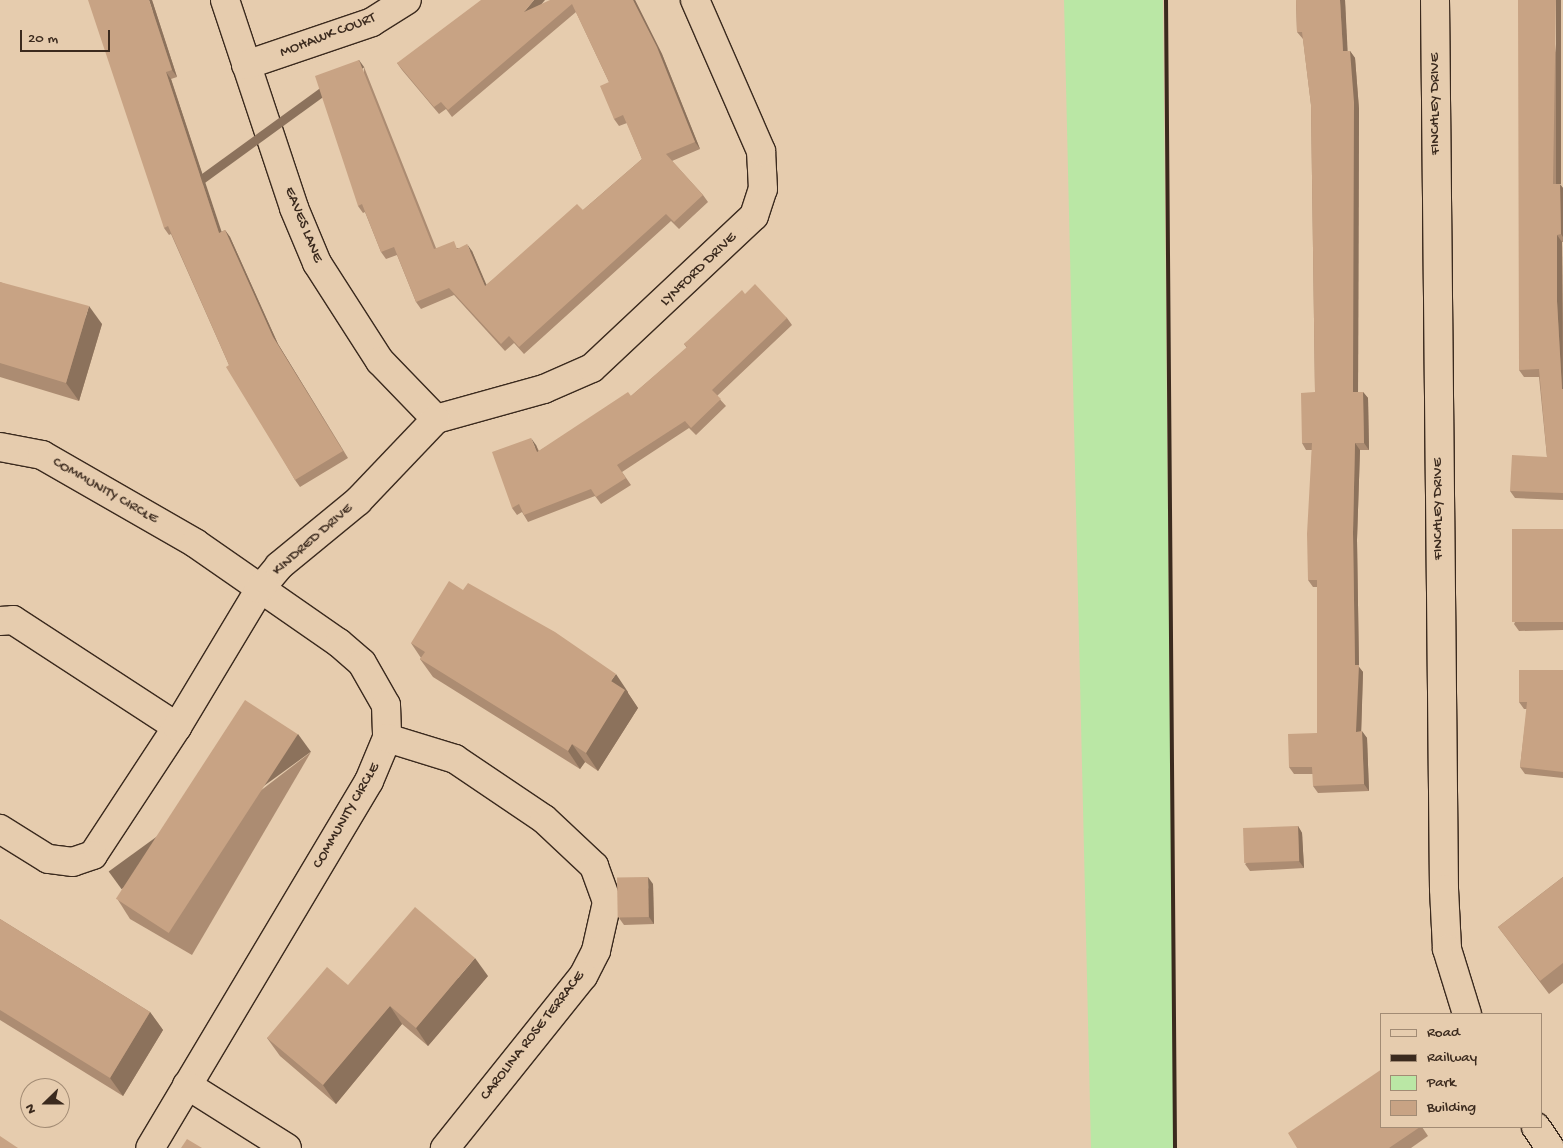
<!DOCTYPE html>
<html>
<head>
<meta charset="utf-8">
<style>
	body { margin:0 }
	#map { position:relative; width:1563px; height:1148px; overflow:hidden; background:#e6ccae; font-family:"Gochi Hand",sans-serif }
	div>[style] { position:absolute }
	.green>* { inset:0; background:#bae7a5 }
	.roads { filter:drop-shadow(1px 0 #3b2a1e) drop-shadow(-1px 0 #3b2a1e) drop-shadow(0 1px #3b2a1e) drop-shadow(0 -1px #3b2a1e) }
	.minor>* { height:28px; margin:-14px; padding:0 14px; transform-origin:14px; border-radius:14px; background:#e6ccae }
	.rail>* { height:4px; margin:-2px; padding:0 2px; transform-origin:2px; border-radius:2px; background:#3b2a1e }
	.wall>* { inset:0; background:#ac8c72 }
	.shaded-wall>* { inset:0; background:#8c725c; transform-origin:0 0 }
	.building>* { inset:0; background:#c8a384; transform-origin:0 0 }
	span { translate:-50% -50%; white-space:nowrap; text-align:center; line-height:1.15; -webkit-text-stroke:4px #e6ccae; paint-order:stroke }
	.street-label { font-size:15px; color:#3b2a1e }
	.legend { position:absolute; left:1380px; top:1013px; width:162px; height:115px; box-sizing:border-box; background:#e6ccae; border:1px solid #a28b74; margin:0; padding:6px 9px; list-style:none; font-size:15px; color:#3b2a1e }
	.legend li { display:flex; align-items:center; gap:10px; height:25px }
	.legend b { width:25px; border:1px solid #a28b74 }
	.north { position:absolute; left:20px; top:1078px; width:50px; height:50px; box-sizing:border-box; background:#e6ccae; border:1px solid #a28b74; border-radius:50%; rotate:248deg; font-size:14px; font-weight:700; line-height:20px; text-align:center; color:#3b2a1e }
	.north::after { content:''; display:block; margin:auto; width:18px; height:22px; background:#3b2a1e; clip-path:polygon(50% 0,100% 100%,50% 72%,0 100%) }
	.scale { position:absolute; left:20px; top:30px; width:90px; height:22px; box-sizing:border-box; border:2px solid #3b2a1e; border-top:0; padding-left:6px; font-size:15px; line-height:18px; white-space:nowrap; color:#3b2a1e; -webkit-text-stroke:4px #e6ccae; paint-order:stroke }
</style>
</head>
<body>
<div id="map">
	<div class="green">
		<i style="clip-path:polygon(1064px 0,1163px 0,1174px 1148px,1091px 1148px)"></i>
	</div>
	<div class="roads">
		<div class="minor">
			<i style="left:225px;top:0;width:219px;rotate:71.6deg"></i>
			<i style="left:294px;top:208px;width:60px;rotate:67.3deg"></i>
			<i style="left:317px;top:263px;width:117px;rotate:57.3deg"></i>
			<i style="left:380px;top:361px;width:81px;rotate:46deg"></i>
			<i style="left:1435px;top:0;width:889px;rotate:89.42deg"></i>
			<i style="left:1444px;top:889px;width:60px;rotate:87.1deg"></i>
			<i style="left:1447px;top:949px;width:68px;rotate:72.9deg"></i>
			<i style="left:246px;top:65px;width:133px;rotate:-18.8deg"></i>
			<i style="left:372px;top:22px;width:41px;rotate:-32.2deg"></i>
			<i style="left:436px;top:419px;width:112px;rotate:-15.5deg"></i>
			<i style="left:544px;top:389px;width:52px;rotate:-23.6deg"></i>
			<i style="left:592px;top:368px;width:222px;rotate:-43.2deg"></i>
			<i style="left:754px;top:216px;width:28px;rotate:-72deg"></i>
			<i style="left:763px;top:189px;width:38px;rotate:-93deg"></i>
			<i style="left:761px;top:151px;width:165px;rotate:-113.6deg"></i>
			<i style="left:0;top:447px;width:43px;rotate:10.8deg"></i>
			<i style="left:42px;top:455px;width:177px;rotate:29.9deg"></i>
			<i style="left:195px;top:543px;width:175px;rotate:34.8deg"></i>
			<i style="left:339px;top:643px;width:30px;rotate:41deg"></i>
			<i style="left:362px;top:663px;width:48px;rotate:60.3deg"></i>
			<i style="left:386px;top:705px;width:33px;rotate:88deg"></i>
			<i style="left:387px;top:738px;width:47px;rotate:112.7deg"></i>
			<i style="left:369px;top:781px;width:427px;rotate:120.8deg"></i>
			<i style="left:0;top:621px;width:13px;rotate:-4deg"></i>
			<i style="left:13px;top:620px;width:196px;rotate:33.1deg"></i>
			<i style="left:177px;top:727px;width:153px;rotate:123.3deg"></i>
			<i style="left:93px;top:855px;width:21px;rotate:161deg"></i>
			<i style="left:73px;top:862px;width:25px;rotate:-173deg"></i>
			<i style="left:48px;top:859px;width:57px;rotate:-148deg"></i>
			<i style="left:177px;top:727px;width:161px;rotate:-59deg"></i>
			<i style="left:260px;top:589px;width:30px;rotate:-50deg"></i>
			<i style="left:279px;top:566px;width:102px;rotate:-39.4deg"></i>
			<i style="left:358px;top:501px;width:113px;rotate:-46.4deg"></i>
			<i style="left:387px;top:738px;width:71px;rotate:17.2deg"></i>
			<i style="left:455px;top:759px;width:107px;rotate:34deg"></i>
			<i style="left:544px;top:819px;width:69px;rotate:43.2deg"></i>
			<i style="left:594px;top:866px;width:38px;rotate:70deg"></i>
			<i style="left:607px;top:902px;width:50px;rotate:102.7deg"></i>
			<i style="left:596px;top:951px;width:28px;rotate:117deg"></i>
			<i style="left:583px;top:976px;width:221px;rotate:128.7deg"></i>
			<i style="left:187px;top:1085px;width:118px;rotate:32.2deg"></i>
			<i style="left:1536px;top:1127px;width:25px;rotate:56deg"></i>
		</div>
	</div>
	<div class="rail">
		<i style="left:1166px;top:0;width:1148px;rotate:89.55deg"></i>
	</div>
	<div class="wall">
		<i style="clip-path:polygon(152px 0,177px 77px,171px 79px,221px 232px,225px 230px,230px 237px,278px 344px,348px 458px,300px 487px,295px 480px,229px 365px,171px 234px,169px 235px,164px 228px)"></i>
		<i style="clip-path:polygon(635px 0,662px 54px,700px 149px,672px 161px,703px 195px,708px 202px,679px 229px,671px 221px,524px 354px,514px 343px,505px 351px,454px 295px,421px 309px,416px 302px,397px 255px,386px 259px,381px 252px,365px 212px,363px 213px,358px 206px,364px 67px,436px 248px,458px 248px,472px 251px,486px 285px,583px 210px,642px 159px,627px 123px,619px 126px,614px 119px,609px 82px,576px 12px,452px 117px,446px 109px,439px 114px,402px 70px,397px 63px,542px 4px)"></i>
		<i style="clip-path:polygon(1296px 0,1345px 0,1347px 51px,1350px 51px,1355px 58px,1359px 109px,1358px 392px,1363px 392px,1368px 398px,1369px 450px,1360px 450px,1357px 540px,1359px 667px,1363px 672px,1361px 731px,1367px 738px,1369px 791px,1318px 793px,1313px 786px,1313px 774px,1294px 774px,1289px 767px,1317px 733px,1317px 587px,1313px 587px,1308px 580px,1312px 450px,1306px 450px,1302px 443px,1315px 392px,1311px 105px,1303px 39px,1297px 32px)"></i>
		<i style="clip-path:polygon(1561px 0,1558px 184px,1563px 188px,1563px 242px,1562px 242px,1563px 322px,1563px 500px,1515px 498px,1510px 491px,1547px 457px,1539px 377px,1524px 377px,1519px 370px)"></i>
		<i style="clip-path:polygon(0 282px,102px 324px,79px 401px,0 377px)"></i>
		<i style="clip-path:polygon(745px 294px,787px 318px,792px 325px,717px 396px,726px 406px,696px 435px,689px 428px,622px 472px,631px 485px,601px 504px,595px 496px,528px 522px,522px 512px,517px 515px,512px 508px,536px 445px,539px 451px,631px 396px,687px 348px,684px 344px)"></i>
		<i style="clip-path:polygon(1563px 529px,1563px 630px,1519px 631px,1514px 624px)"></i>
		<i style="clip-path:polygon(411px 643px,628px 692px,628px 693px,638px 708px,598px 771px,585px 762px,580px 769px,433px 677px,420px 659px,421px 658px)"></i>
		<i style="clip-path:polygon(1563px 670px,1563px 778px,1525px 774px,1520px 767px,1527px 709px,1524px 709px,1519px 702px)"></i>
		<i style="clip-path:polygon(311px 752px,192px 955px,130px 919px,118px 900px)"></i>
		<i style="clip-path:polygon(1298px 826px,1302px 833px,1304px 868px,1250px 871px,1245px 864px)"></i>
		<i style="clip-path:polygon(1563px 877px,1563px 983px,1549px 994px,1508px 940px,1498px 927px)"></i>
		<i style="clip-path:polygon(653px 884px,654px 924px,624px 925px,619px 918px)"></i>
		<i style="clip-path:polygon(0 919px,150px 1012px,163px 1030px,123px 1096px,0 1020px)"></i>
		<i style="clip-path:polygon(488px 976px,428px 1046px,402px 1024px,336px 1104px,280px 1056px,267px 1038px,348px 985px)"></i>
		<i style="clip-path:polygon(1382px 1127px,1422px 1127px,1428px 1136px,1411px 1148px,1297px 1148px)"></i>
	</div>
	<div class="shaded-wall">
		<i style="clip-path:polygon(149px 0,152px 0,177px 77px,172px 70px)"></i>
		<i style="clip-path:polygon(534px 0,545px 0,529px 19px,524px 12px)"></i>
		<i style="clip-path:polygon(633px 0,635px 0,662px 54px,700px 149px,695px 142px)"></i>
		<i style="clip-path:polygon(1340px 0,1345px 0,1348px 58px,1343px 51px)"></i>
		<i style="left:1556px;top:0;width:5px;height:184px"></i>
		<i style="clip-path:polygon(1350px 51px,1355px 58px,1359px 109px,1358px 399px,1353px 392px)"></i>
		<i style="left:359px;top:60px;width:9px;height:203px;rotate:54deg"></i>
		<i style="clip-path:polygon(166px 72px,171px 79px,224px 239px,219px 233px)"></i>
		<i style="clip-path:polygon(1560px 184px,1563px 188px,1563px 237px,1561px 234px)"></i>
		<i style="clip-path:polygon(225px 230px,230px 237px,278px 344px,348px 458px,273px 337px)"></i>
		<i style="clip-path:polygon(1557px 235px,1562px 242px,1563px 391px,1562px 389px,1557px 301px)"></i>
		<i style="clip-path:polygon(467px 244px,472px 251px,490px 293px,485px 286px)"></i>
		<i style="clip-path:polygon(89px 306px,102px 324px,79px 401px,66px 383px)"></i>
		<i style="clip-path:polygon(1363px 392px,1368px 398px,1369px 450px,1364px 443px)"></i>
		<i style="clip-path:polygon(531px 438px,536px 445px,541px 459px,537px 452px)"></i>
		<i style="clip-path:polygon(1355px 443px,1360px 450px,1357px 540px,1359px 667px,1363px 672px,1361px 739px,1356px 732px,1355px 665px,1353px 533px)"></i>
		<i style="clip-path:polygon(616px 674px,628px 692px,628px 693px,638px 708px,598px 771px,586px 753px,611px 681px)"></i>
		<i style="clip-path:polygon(1362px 731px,1367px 738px,1369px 791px,1364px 784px)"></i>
		<i style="left:298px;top:734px;width:22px;height:234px;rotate:54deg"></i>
		<i style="clip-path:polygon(572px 744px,585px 762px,580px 769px,568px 751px)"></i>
		<i style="clip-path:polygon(1298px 826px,1302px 833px,1304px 868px,1299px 861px)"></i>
		<i style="clip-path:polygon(648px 877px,653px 884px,654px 924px,649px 917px)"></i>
		<i style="clip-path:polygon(475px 958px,488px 976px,428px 1046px,416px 1028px)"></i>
		<i style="clip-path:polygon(390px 1006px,402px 1024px,336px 1104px,323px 1085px)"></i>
		<i style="clip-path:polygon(150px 1012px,163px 1030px,123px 1096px,110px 1078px)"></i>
	</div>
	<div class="building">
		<i style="clip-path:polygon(88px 0,149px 0,172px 70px,166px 72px,219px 233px,225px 230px,273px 337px,343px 451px,295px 480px,226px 367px,229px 365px,168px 226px,164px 228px)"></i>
		<i style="clip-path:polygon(481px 0,534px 0,524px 12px,550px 0,633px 0,657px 47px,695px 142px,666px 154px,703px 195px,674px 222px,666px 214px,519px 347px,509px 336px,501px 344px,449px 288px,416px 302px,394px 247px,381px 252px,362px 204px,358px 206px,315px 76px,359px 60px,434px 249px,454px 241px,457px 249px,467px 244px,485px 286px,577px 204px,583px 210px,642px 159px,623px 115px,614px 119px,600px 86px,609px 82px,572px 4px,448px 110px,441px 102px,434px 107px,397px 63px)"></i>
		<i style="clip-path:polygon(1296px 0,1340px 0,1343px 51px,1350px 51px,1354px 102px,1353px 392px,1363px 392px,1364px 443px,1355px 443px,1353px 533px,1355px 665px,1359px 665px,1356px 732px,1362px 731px,1364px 784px,1313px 786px,1312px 767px,1289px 767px,1288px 734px,1317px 733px,1317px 580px,1308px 580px,1307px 534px,1312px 443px,1302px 443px,1301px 393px,1315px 392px,1311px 105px,1302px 32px,1297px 32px)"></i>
		<i style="clip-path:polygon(1518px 0,1556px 0,1553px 184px,1560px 184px,1561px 234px,1557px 235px,1557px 301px,1562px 389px,1563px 389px,1563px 493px,1510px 491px,1512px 455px,1547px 457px,1539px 369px,1519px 370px)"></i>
		<i style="clip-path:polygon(0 282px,89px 306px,66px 383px,0 363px)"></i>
		<i style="clip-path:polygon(755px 284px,787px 318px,712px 390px,721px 399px,691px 428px,685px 421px,617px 465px,626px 478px,596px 497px,591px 489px,524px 515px,519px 504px,512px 508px,492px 452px,531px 438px,537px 452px,628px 392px,631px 396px,687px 347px,684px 344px,742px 290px,745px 294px)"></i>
		<i style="left:1563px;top:529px;width:93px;height:51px;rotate:90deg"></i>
		<i style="clip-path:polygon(449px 581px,463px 590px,468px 583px,555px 632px,616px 674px,611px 681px,625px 690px,586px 753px,572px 744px,568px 751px,420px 659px,425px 652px,411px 643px)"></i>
		<i style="clip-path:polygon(1519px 670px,1563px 670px,1563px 772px,1520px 767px,1527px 702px,1519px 702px)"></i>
		<i style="left:245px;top:700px;width:63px;height:237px;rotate:33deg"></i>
		<i style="left:1298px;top:826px;width:35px;height:55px;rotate:88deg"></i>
		<i style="left:648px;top:877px;width:40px;height:31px;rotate:89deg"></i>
		<i style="clip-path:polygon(1563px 877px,1563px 963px,1540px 981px,1498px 927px)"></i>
		<i style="clip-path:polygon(415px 907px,475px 958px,416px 1028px,390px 1006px,323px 1085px,267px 1038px,327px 967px,348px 985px)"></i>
		<i style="clip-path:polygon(0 919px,150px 1012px,110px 1078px,0 1010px)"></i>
		<i style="clip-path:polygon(1382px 1069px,1382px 1127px,1420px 1127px,1389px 1148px,1297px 1148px,1288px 1133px)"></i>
		<i style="clip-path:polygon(0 1136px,18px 1148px,0 1148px)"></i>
		<i style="clip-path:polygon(187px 1139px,202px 1148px,181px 1148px)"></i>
	</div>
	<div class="street-label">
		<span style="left:328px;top:36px;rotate:-21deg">MOHAWK COURT</span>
		<span style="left:1436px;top:104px;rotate:-90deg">FINCHLEY DRIVE</span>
		<span style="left:303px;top:225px;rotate:68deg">EAVES LANE</span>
		<span style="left:699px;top:270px;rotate:-44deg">LYNFORD DRIVE</span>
		<span style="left:105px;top:491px;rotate:30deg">COMMUNITY CIRCLE</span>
		<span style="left:1439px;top:509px;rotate:-90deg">FINCHLEY DRIVE</span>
		<span style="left:313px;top:540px;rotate:-41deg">KINDRED DRIVE</span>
		<span style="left:347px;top:816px;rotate:-60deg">COMMUNITY CIRCLE</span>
		<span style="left:533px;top:1036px;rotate:-52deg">CAROLINA ROSE TERRACE</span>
	</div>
	<ul class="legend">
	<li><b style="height:6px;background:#e6ccae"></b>Road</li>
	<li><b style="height:6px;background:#3b2a1e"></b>Railway</li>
	<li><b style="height:14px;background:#bae7a5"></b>Park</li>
	<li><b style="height:14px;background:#c8a384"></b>Building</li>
	</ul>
	<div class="north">N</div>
	<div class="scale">20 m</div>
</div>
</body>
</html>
